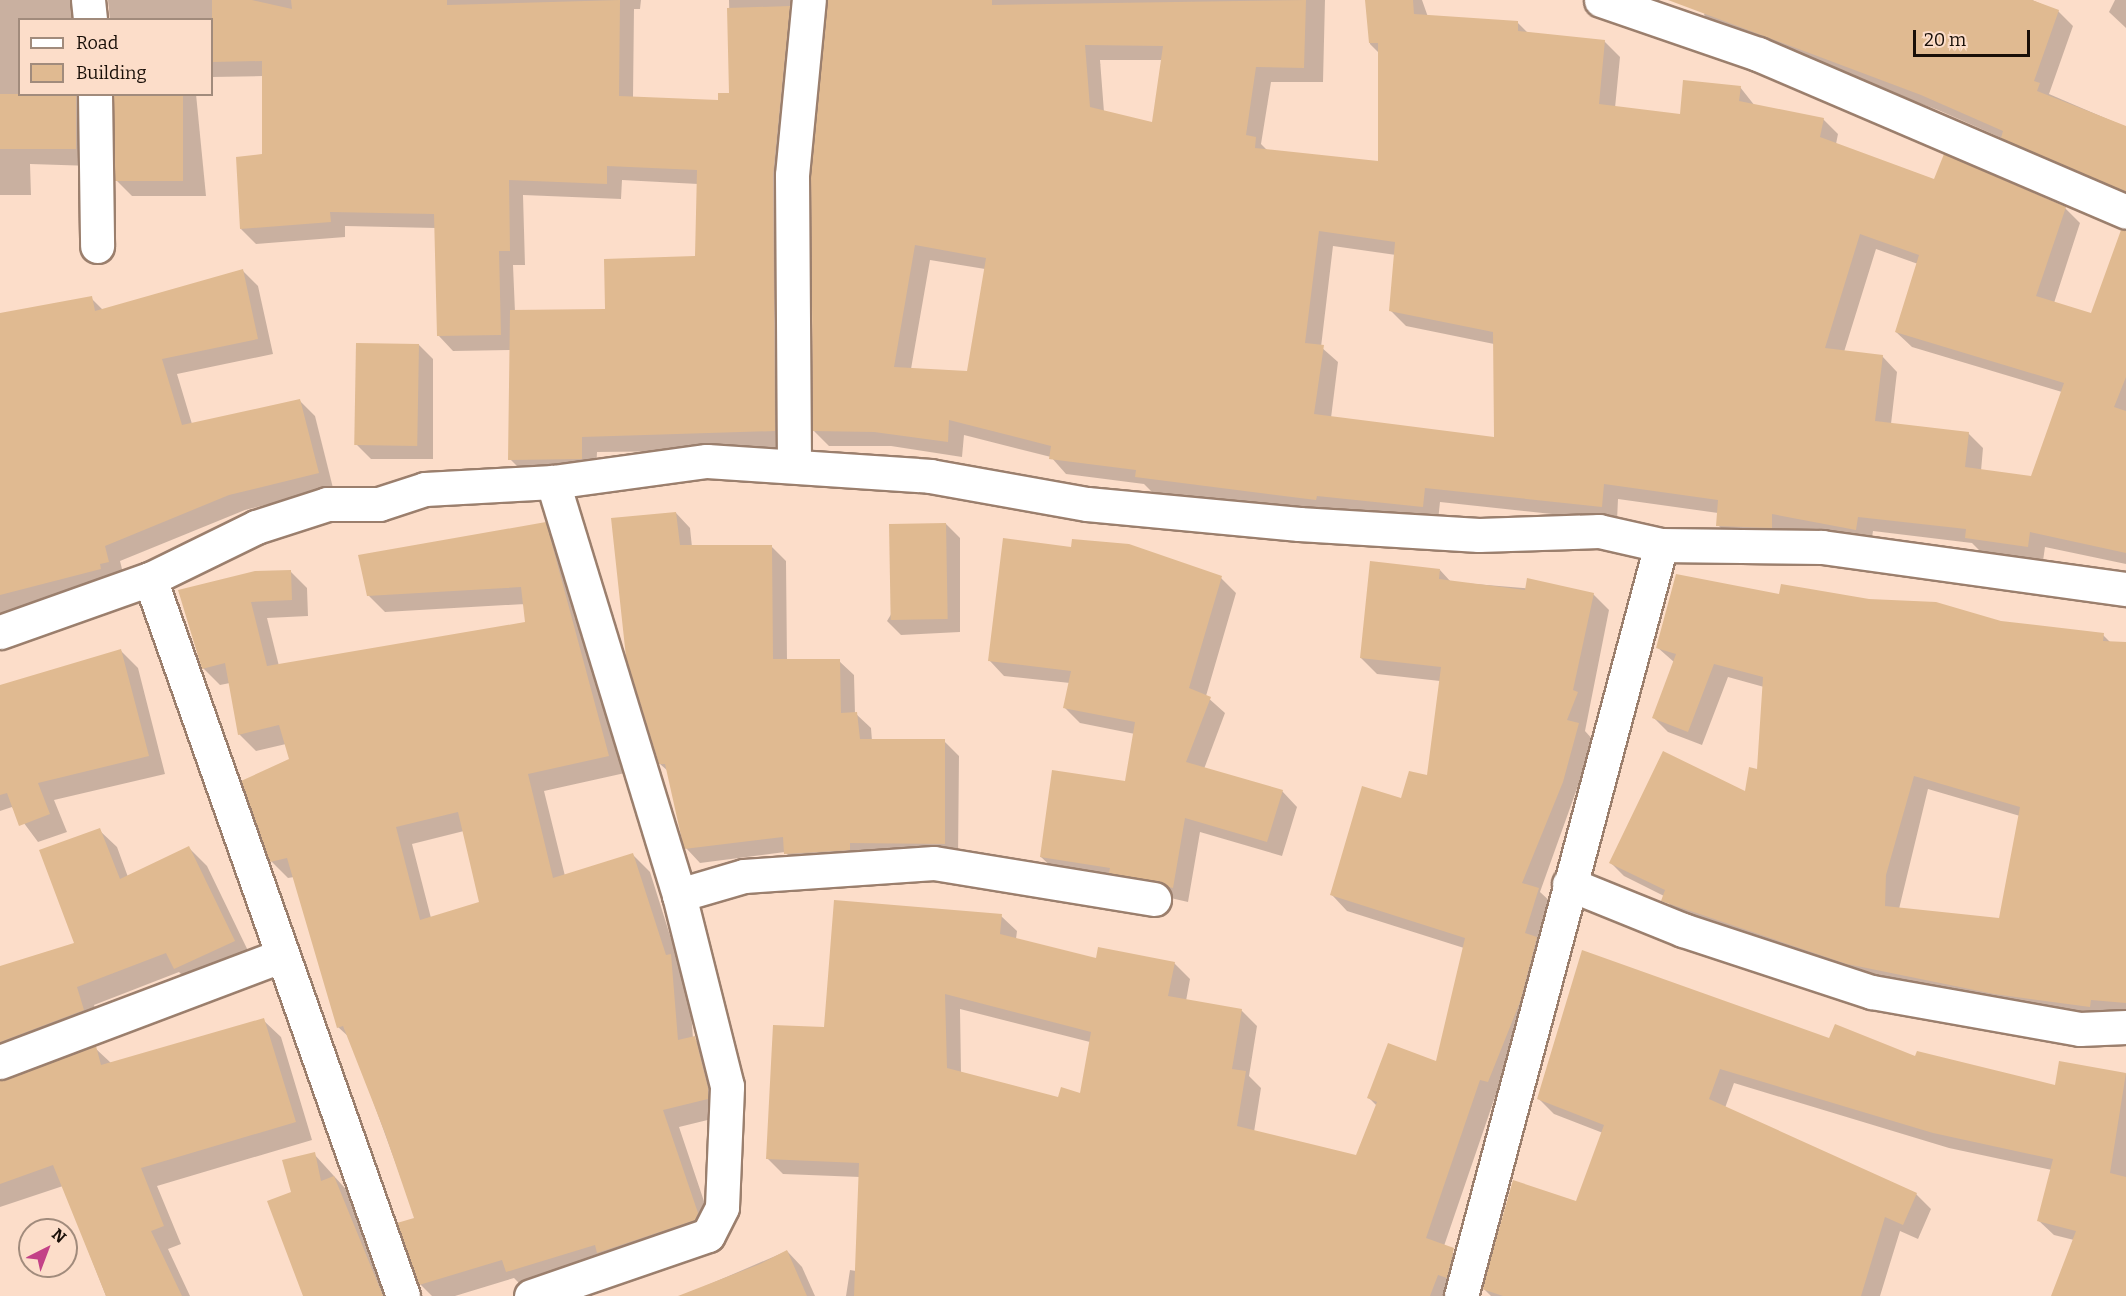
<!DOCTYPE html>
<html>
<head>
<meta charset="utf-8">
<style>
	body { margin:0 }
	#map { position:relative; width:2126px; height:1296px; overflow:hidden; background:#fcddc9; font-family:Bitter,serif }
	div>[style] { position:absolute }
	.shadow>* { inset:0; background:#0003 }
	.building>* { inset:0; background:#e0ba91; transform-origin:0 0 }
	.roads { filter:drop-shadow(2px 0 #9b7f6d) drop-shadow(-2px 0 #9b7f6d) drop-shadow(0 2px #9b7f6d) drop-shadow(0 -2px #9b7f6d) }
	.minor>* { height:33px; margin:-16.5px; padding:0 16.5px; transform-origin:16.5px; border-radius:16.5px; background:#fff }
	span { translate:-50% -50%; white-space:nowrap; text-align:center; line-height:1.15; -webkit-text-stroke:6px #fcddc9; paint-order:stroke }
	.legend { position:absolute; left:18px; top:18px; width:195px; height:78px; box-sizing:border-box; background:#fcddc9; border:2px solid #a18b7c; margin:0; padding:8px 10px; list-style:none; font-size:18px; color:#190f08 }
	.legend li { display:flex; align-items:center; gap:12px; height:30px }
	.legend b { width:30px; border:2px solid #a18b7c }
	.north { position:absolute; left:18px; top:1218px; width:60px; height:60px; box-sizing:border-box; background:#fcddc9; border:2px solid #a18b7c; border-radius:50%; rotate:42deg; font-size:16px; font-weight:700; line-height:24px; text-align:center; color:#190f08 }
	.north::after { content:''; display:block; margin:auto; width:21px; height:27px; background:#c34187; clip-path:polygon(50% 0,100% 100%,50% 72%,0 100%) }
	.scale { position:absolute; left:1913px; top:30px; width:117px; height:27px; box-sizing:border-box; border:3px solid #190f08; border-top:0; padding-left:8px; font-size:18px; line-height:21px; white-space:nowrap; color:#190f08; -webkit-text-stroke:4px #fcddc9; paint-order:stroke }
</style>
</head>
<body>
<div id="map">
	<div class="shadow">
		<i style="clip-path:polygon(0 0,96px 0,86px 20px,20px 20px,20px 94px,99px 94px,92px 166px,30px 164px,31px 195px,0 195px)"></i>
		<i style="clip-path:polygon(evenodd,108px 0,641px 0,640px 9px,634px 9px,633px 98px,719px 102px,731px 95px,729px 0,817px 0,783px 450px,597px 452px,596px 474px,525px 474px,510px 459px,511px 350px,453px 351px,438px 335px,436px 228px,345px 226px,345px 237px,256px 244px,241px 229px,264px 156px,263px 76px,212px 77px,212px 20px,110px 20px,108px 0,622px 180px,698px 184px,696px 258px,607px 311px,515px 312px,513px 265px,525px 265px,523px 195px,621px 199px,622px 180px)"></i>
		<i style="clip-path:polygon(evenodd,828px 0,1325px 0,1323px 82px,1271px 82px,1261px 144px,1268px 151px,1380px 163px,1379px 53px,1370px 44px,1366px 0,1422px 0,1428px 17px,1517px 22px,1529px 34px,1604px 41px,1620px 57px,1615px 108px,1682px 116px,1740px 87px,1755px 106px,1823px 119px,1838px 134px,1836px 144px,1935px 180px,2065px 208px,2080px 223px,2054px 303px,2092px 315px,2126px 230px,2126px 564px,2045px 547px,2043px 561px,1982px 553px,1972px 543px,1873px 531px,1871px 544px,1787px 529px,1786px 542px,1733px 540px,1718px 525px,1718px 513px,1618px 499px,1617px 521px,1440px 502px,1438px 521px,1331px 515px,1152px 492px,1144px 484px,1066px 474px,1051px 457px,964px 435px,962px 457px,891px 446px,829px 446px,814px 431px,828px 0,1100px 60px,1163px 60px,1153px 124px,1104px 112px,1100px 60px,828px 0,1333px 246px,1396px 255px,1390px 310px,1406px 326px,1494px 344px,1496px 439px,1331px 418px,1338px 362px,1321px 347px,1333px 246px,828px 0,1876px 249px,1918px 264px,1896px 332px,1912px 347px,2062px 392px,2032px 477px,1981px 471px,1983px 448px,1968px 433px,1891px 424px,1897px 372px,1882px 356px,1844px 352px,1876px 249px,828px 0,930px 260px,985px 269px,968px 373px,911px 369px,930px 260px)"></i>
		<i style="clip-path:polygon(1684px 0,2032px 0,2058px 11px,2073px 26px,2049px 94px,2126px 127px,2126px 199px,2018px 153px,2004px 139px,1938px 110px,1719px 30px,1704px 15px,1707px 6px)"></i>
		<i style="clip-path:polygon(2115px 0,2126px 0,2126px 28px,2109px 12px)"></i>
		<i style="clip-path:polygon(115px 94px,196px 94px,206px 196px,132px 196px,116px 180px)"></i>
		<i style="clip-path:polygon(243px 271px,258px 286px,273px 354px,177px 374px,192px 424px,300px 401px,315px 416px,333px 488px,245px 510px,120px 561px,124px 577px,115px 584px,0 613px,0 315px,91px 298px,104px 311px)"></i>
		<i style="clip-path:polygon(419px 345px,433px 359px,433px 459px,371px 459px,357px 445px)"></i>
		<i style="clip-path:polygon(676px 513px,690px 528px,692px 547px,771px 546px,786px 561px,787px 661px,839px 661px,854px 675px,855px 713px,871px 728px,872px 741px,944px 741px,959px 756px,958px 858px,800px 868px,785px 852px,700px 863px,686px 848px,669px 772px,660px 764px)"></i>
		<i style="clip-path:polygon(evenodd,545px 524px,562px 541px,625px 773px,544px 791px,565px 876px,633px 855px,650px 872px,679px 964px,688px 973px,693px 1038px,712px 1055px,724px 1116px,679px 1127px,714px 1231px,524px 1288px,514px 1278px,455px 1296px,432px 1296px,420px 1284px,416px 1219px,350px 1038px,338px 1027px,294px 877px,288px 878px,271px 861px,291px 760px,286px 744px,256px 751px,239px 734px,230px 683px,220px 685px,203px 668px,180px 591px,290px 571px,307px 588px,308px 616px,267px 618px,279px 666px,527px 623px,525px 604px,385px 612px,368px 595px,545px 524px,464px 831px,481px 903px,431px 918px,412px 844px,464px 831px)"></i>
		<i style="clip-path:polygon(946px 524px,960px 538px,960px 632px,901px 635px,887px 621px)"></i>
		<i style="clip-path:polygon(evenodd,1440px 570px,1451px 582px,1593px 594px,1609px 610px,1585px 731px,1594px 741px,1540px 892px,1554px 905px,1504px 1097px,1496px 1094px,1444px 1246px,1469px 1265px,1451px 1296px,846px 1296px,850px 1270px,856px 1271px,860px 1177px,783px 1174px,767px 1158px,826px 1029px,1001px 916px,1017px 931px,1016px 939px,1097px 960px,1174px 963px,1190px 979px,1186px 1001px,1241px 1010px,1257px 1026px,1249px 1076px,1261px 1088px,1254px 1132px,1357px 1157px,1377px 1106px,1369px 1098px,1438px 1063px,1464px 948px,1347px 911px,1332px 895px,1403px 800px,1428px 777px,1440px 681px,1377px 674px,1361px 658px,1440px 570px,960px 1009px,1090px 1042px,1081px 1095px,1059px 1098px,961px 1073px,960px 1009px)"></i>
		<i style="clip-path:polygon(1221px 578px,1236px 593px,1206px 696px,1225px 713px,1204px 769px,1282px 791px,1297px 807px,1282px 856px,1200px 832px,1188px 902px,1057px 872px,1041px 857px,1126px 783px,1135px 734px,1080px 723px,1065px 708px,1070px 683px,1004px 676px,989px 660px)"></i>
		<i style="clip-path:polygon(evenodd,1780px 595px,2103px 635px,2111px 643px,2126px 644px,2126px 1016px,2104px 1020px,1862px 978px,1677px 915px,1664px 896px,1624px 876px,1610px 862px,1746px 793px,1758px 771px,1764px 687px,1728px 677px,1702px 745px,1668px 732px,1654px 718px,1674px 662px,1658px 648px,1780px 595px,1928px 789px,2020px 816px,2000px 920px,1899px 909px,1928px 789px)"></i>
		<i style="clip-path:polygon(121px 651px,138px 668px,165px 774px,54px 800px,67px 832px,38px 842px,12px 807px,0 811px,0 686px)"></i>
		<i style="clip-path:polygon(99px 830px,117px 847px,128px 877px,189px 848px,207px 866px,252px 959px,193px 986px,179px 972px,94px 1005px,101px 1028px,0 1075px,0 967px,76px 944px)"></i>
		<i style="clip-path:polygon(263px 1020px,281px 1037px,312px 1140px,157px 1186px,181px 1244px,168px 1249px,190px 1296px,106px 1296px,63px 1186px,0 1207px,0 1080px,95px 1048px,111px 1063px)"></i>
		<i style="clip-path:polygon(1830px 1040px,2056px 1086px,2060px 1063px,2126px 1074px,2126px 1296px,2053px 1296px,2074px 1240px,2054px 1235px,2039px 1221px,2052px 1170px,1949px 1148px,1734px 1083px,1725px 1108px,1916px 1194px,1931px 1209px,1918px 1239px,1900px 1231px,1880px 1296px,1491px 1296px,1484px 1289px,1577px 1203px,1603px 1133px,1554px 1114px,1539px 1099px)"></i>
		<i style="clip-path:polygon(314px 1154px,353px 1197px,394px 1296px,305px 1296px,292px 1193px)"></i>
		<i style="clip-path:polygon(787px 1251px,802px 1267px,815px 1296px,682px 1296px)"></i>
	</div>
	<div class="building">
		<i style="clip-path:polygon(212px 0,252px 0,292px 9px,291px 0,447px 0,447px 5px,620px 0,619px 96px,718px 100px,718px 93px,729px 93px,727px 8px,790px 6px,773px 175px,775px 431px,582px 437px,582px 459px,508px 460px,510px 310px,605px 309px,604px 259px,695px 256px,697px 170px,607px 166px,607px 184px,509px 180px,510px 251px,499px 251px,501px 335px,437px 336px,434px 214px,330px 212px,331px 222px,240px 229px,236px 157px,262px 154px,262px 61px,212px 62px)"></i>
		<i style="clip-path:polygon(evenodd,828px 0,992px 0,992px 5px,1306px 0,1304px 68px,1256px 67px,1246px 135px,1256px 137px,1255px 148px,1378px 161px,1378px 43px,1369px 43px,1365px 0,1413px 0,1414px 14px,1518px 21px,1518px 31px,1605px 40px,1599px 104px,1680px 114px,1683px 80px,1741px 86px,1739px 101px,1824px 118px,1820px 137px,1934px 179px,1944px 154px,2066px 207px,2036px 296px,2091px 313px,2121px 230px,2126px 230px,2126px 377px,2114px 407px,2126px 411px,2126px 553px,2030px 532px,2028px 547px,1965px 538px,1966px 529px,1858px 517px,1856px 530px,1772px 514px,1772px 528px,1716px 526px,1718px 500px,1604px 484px,1602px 507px,1425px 488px,1423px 507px,1317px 496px,1316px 500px,1135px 477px,1136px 470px,1049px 459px,1051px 446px,949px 420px,948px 442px,874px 432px,813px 431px,811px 176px,828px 0,1085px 45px,1163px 46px,1152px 122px,1090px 107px,1085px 45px,828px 0,1319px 231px,1395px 242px,1389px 311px,1493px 332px,1494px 437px,1314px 414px,1324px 345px,1305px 343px,1319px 231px,828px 0,1860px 234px,1919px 255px,1895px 332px,2064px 383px,2031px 476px,1965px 467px,1969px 432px,1875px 421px,1883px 355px,1825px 348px,1860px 234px,828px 0,915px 245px,986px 258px,967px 371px,894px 367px,915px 245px)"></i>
		<i style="clip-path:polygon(1668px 0,2032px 0,2059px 10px,2034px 81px,2040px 83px,2037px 91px,2126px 126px,2126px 192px,2001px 138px,2003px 131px,1921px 95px)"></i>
		<i style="left:0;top:94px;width:76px;height:55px"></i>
		<i style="left:114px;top:94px;width:69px;height:87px"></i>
		<i style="clip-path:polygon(243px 269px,258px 339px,162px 359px,182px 425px,300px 399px,319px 473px,229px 495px,105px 546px,109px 562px,100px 564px,101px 569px,0 595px,0 313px,92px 296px,95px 311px)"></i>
		<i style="left:356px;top:343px;width:63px;height:102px;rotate:1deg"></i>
		<i style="clip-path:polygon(676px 512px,680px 545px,772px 545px,773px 659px,840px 659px,841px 713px,857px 712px,860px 739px,945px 739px,945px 844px,850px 843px,850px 850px,784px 854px,783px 837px,684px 849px,665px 764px,659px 764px,626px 657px,611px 518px)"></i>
		<i style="clip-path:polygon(evenodd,546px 522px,609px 756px,528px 774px,553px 878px,633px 853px,666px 955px,671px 954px,678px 1040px,695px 1036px,708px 1088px,708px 1099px,663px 1110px,698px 1213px,695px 1220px,597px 1253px,595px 1245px,506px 1272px,502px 1260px,419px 1285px,397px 1223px,414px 1218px,385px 1133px,343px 1026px,337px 1028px,287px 858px,270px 862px,241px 781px,289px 759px,279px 725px,238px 735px,225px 663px,202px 669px,178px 590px,255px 571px,291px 570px,292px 600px,251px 602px,267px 666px,525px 622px,521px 587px,367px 596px,358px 555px,546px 522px,458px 812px,479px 902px,420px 920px,396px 827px,458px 812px)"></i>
		<i style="left:946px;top:523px;width:96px;height:57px;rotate:89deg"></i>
		<i style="clip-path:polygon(1003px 538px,1071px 547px,1072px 539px,1129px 544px,1222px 576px,1189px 688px,1211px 697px,1186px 762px,1283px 790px,1267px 842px,1185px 818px,1173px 888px,1109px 873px,1110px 868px,1040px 857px,1052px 770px,1125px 781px,1135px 722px,1063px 708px,1071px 671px,988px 661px)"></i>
		<i style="clip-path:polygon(evenodd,1370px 561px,1440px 569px,1439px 579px,1525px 590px,1527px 578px,1594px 593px,1573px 690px,1578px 692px,1567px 720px,1579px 723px,1563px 782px,1522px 883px,1539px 888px,1525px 933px,1537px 937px,1520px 1002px,1488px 1082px,1480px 1080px,1426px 1238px,1454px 1248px,1447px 1278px,1438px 1275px,1430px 1296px,854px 1296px,859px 1163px,766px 1159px,773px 1025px,824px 1027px,834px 900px,1002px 914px,1000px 934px,1096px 958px,1098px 947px,1175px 962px,1168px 996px,1242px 1009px,1232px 1069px,1246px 1071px,1237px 1126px,1356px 1155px,1377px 1102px,1367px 1098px,1388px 1043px,1436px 1061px,1465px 938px,1330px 895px,1362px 786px,1401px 798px,1409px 771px,1427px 775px,1441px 667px,1360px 658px,1370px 561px,945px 994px,1091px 1032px,1080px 1093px,1061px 1087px,1058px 1097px,947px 1068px,945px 994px)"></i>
		<i style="clip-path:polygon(evenodd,1676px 574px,1779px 594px,1781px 584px,1869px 599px,1936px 602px,2001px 621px,2104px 633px,2103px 641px,2126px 642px,2126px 1003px,2091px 1000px,2090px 1007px,1994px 994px,1847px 964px,1661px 901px,1665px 890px,1609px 863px,1663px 751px,1745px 791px,1749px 767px,1757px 769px,1763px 677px,1714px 664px,1688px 732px,1652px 718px,1676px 654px,1656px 648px,1676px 574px,1914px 776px,2020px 807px,1999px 918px,1885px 906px,1886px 875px,1914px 776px)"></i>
		<i style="clip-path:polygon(121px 649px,149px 756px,38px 783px,50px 814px,19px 826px,7px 793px,0 795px,0 685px)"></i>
		<i style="clip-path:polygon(100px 828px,120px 879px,189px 846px,235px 941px,174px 969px,166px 953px,77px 987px,84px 1010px,0 1042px,0 966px,74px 943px,39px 850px)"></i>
		<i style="clip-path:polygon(1582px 950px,1829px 1038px,1835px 1024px,1915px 1056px,1917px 1051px,2055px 1085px,2059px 1061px,2126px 1073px,2110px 1173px,2126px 1177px,2126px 1296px,2051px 1296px,2076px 1231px,2037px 1221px,2053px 1159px,1933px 1133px,1720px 1069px,1709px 1099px,1917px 1193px,1903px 1225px,1885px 1217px,1861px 1296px,1503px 1296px,1482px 1289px,1513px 1180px,1576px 1201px,1604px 1125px,1537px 1099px)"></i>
		<i style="clip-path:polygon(264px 1018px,296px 1122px,141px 1168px,164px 1226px,151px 1231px,182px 1296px,106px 1296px,53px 1165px,0 1184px,0 1080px,96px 1046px,101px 1065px)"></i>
		<i style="clip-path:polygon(315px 1152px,321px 1181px,334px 1176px,383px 1296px,303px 1296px,267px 1201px,291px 1192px,282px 1160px)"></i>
		<i style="clip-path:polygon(787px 1250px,807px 1296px,678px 1296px,760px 1264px)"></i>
	</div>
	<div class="roads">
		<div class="minor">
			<i style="left:88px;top:0;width:20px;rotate:84deg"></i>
			<i style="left:1601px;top:0;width:166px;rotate:19deg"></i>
			<i style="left:1758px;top:54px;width:400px;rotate:23.2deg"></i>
			<i style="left:95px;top:94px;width:152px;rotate:89.2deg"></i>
			<i style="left:794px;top:463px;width:288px;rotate:-90.4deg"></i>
			<i style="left:792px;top:175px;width:176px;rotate:-84.5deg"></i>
			<i style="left:150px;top:579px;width:760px;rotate:70.56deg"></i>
			<i style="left:0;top:632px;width:159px;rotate:-19.5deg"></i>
			<i style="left:150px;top:579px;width:118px;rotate:-26.1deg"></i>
			<i style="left:256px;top:527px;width:75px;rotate:-17.9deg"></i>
			<i style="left:327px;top:504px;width:52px"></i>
			<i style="left:379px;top:504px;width:48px;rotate:-18.1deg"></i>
			<i style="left:425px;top:489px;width:128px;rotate:-3.1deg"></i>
			<i style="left:553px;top:482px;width:155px;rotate:-7.8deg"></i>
			<i style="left:707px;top:461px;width:224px;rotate:3.8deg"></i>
			<i style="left:930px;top:476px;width:159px;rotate:10.1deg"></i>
			<i style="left:1087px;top:504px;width:213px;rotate:5.4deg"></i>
			<i style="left:1299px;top:524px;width:180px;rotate:3.5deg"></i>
			<i style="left:1479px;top:535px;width:120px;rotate:-1.9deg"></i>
			<i style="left:1599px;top:531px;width:64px;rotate:12.7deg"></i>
			<i style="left:1661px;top:545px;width:161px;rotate:0.7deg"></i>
			<i style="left:1822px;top:547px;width:307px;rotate:7.9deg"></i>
			<i style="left:1569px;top:884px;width:123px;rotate:22deg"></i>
			<i style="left:1683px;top:930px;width:199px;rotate:18.2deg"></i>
			<i style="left:1872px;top:992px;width:211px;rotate:10.1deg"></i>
			<i style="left:2080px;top:1029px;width:46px;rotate:-2.5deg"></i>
			<i style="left:679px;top:895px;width:68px;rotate:-16.3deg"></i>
			<i style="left:744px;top:876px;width:190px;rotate:-3.9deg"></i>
			<i style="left:934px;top:863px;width:223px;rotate:9.3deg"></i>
			<i style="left:0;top:1062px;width:300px;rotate:-20.7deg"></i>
			<i style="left:531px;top:1296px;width:187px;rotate:-19deg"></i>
			<i style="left:708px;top:1235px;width:31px;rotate:-63deg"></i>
			<i style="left:722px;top:1207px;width:121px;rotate:-87.6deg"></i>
			<i style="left:727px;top:1086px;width:197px;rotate:-104.1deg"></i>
			<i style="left:679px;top:895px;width:432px;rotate:-107deg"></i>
			<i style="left:1461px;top:1296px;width:777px;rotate:-75.09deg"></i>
		</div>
	</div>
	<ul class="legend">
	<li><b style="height:8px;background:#fff"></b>Road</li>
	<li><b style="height:16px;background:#e0ba91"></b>Building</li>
	</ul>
	<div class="north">N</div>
	<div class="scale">20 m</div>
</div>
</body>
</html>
